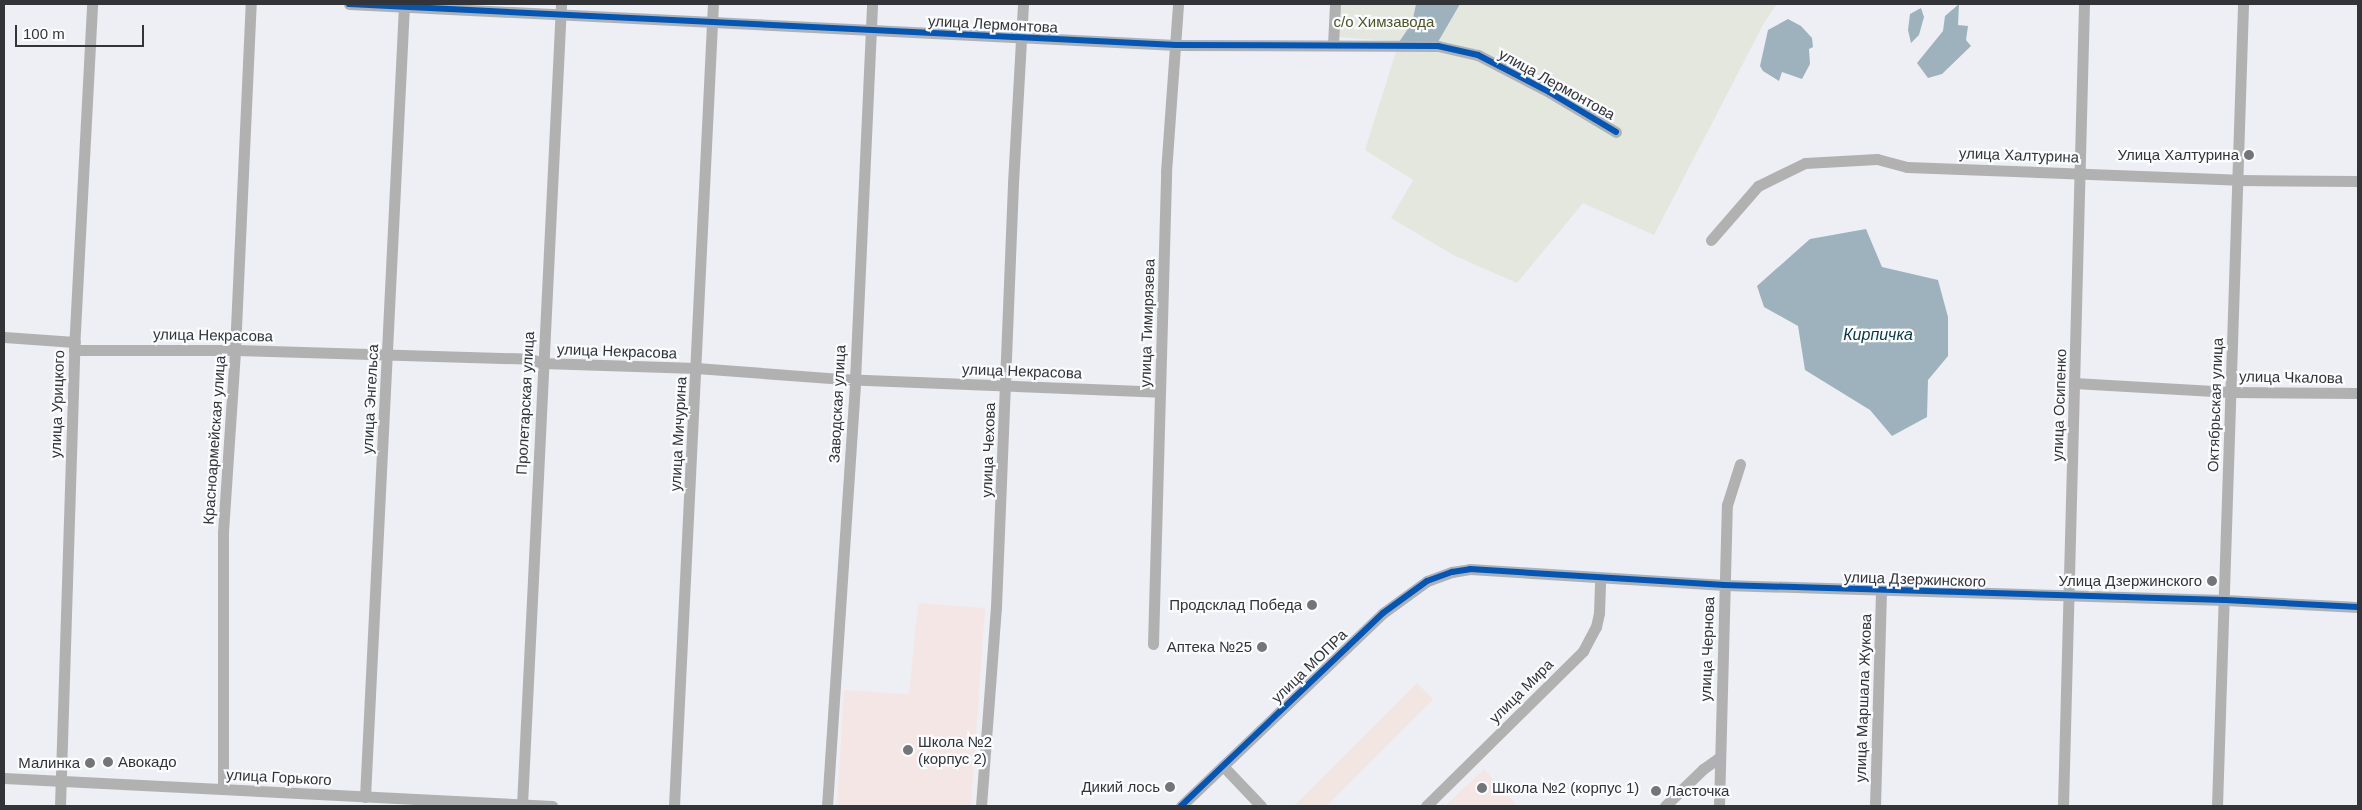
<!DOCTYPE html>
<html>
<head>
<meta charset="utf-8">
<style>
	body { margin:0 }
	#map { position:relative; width:2362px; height:810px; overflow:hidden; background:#eeeff4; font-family:Arial,sans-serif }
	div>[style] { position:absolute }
	.industrial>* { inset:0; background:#f2e6e2; transform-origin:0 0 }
	.education>* { inset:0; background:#f4e6e5 }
	.green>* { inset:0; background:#e4e7dd }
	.water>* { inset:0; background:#9db2bd }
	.minor>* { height:11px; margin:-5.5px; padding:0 5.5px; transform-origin:5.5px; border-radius:5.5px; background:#b2b1b2 }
	.cycleway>* { height:6px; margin:-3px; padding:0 3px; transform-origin:3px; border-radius:3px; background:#0057b8 }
	.dots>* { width:14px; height:14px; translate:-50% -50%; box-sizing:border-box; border:2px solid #fafcff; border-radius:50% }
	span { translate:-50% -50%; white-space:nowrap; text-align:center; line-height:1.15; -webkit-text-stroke:4.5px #fafcff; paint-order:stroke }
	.park-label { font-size:15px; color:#4e5424 }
	.street-label { font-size:15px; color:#333437 }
	.poi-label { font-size:15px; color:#333437 }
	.right { translate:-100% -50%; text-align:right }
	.left { translate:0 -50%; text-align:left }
	.water-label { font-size:16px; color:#0a3849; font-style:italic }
	.frame { position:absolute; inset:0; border:5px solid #333437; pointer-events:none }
	.scale { position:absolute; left:15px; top:25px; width:129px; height:22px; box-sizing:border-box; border:2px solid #333437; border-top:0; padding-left:6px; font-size:15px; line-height:18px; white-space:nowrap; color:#333437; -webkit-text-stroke:4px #fafcff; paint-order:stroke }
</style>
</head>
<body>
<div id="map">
	<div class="industrial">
		<i style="left:1417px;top:683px;width:23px;height:179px;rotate:45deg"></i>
	</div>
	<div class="education">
		<i style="clip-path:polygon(918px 603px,985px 608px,971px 806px,837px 806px,844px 690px,909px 694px)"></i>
		<i style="clip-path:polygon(1484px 769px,1518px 806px,1445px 806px)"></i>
	</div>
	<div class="green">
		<i style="clip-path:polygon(1340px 4px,1416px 4px,1412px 23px,1438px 42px,1460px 4px,1777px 4px,1764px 23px,1654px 235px,1583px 203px,1517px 283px,1455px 256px,1391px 218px,1413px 180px,1365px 150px,1399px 42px,1339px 37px)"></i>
	</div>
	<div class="water">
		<i style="clip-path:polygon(1416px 4px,1460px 4px,1438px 42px,1399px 42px,1412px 23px)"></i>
		<i style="clip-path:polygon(1959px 4px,1958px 25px,1968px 26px,1966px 40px,1971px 46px,1942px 74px,1928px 78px,1917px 63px,1943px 31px,1945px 16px)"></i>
		<i style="clip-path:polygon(1921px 8px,1924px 17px,1919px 35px,1911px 43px,1908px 30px,1910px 14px)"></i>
		<i style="clip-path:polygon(1788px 19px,1801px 26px,1812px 38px,1813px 47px,1809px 49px,1810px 64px,1802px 79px,1782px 72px,1779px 81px,1763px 71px,1760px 66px,1768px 30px)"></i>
		<i style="clip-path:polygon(1866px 229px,1882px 267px,1938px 280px,1948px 317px,1948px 356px,1928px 380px,1927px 417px,1892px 436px,1870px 410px,1805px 370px,1798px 326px,1764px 307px,1757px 286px,1810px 239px)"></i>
	</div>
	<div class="minor">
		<i style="left:349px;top:4px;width:828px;rotate:2.84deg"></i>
		<i style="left:1176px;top:45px;width:262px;rotate:0.2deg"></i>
		<i style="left:1438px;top:46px;width:41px;rotate:12.7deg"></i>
		<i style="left:1478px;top:55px;width:80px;rotate:27.5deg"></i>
		<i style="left:1549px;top:92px;width:78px;rotate:30.8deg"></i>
		<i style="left:1333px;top:45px;width:41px;rotate:-87.2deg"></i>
		<i style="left:1711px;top:240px;width:72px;rotate:-49deg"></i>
		<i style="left:1758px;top:186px;width:52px;rotate:-26.1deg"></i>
		<i style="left:1805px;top:163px;width:72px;rotate:-3.2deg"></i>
		<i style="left:1877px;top:159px;width:31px;rotate:15deg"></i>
		<i style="left:1907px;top:167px;width:331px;rotate:2.2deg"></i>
		<i style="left:2238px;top:180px;width:120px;rotate:0.5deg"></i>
		<i style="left:4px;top:337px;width:71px;rotate:4deg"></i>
		<i style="left:74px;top:350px;width:161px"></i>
		<i style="left:235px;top:350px;width:296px;rotate:1.7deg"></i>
		<i style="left:531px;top:359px;width:12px;rotate:20deg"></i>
		<i style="left:542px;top:363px;width:154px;rotate:1.9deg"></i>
		<i style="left:696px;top:368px;width:145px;rotate:4.3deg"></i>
		<i style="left:841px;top:379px;width:319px;rotate:2.3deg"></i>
		<i style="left:2074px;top:383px;width:157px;rotate:3.3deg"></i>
		<i style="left:2231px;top:392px;width:127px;rotate:0.5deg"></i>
		<i style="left:1153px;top:644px;width:472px;rotate:-88.4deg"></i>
		<i style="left:1166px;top:172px;width:168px;rotate:-85.9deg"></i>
		<i style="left:1223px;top:766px;width:55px;rotate:46.5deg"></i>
		<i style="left:4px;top:778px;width:549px;rotate:2.92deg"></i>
		<i style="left:223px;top:789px;width:257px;rotate:-90deg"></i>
		<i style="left:223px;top:532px;width:182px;rotate:-86.2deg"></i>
		<i style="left:235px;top:350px;width:346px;rotate:-87.4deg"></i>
		<i style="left:365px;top:797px;width:794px;rotate:-87.18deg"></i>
		<i style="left:522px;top:805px;width:802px;rotate:-87.21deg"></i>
		<i style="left:60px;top:806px;width:456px;rotate:-88.2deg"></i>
		<i style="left:74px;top:350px;width:346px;rotate:-87deg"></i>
		<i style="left:674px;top:806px;width:803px;rotate:-87.22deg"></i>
		<i style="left:827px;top:806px;width:427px;rotate:-86.2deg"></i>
		<i style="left:855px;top:380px;width:376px;rotate:-87.4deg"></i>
		<i style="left:981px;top:806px;width:200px;rotate:-85.7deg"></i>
		<i style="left:996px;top:607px;width:424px;rotate:-87.7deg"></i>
		<i style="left:1013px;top:183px;width:179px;rotate:-86.8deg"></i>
		<i style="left:1181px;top:806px;width:279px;rotate:-43.7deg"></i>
		<i style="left:1383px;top:613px;width:54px;rotate:-36deg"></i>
		<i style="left:1427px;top:581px;width:27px;rotate:-20deg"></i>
		<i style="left:1452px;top:572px;width:18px;rotate:-9deg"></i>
		<i style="left:1470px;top:569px;width:255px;rotate:3.6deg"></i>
		<i style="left:1724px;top:585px;width:501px;rotate:1.71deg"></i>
		<i style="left:2225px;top:600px;width:133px;rotate:3deg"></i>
		<i style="left:1426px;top:806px;width:221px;rotate:-44.6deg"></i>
		<i style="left:1583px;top:651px;width:27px;rotate:-62deg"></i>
		<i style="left:1596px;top:627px;width:14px;rotate:-78deg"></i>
		<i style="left:1599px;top:613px;width:35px;rotate:-88deg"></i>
		<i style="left:1665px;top:806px;width:53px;rotate:-44.2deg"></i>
		<i style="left:1703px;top:769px;width:19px;rotate:-35deg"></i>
		<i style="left:1719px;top:806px;width:301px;rotate:-88.5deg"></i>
		<i style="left:1727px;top:505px;width:43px;rotate:-72.4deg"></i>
		<i style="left:1875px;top:806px;width:215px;rotate:-88.4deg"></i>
		<i style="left:2063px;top:806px;width:802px;rotate:-88.5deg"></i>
		<i style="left:2217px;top:806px;width:802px;rotate:-88.14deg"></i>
	</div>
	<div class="cycleway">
		<i style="left:349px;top:4px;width:828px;rotate:2.84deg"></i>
		<i style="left:1176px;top:45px;width:262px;rotate:0.2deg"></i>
		<i style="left:1438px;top:46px;width:41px;rotate:12.7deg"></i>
		<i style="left:1478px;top:55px;width:80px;rotate:27.5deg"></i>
		<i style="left:1549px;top:92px;width:78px;rotate:30.8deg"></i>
		<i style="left:1181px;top:806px;width:279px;rotate:-43.7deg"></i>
		<i style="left:1383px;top:613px;width:54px;rotate:-36deg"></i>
		<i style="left:1427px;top:581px;width:27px;rotate:-20deg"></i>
		<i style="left:1452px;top:572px;width:18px;rotate:-9deg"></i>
		<i style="left:1470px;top:569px;width:255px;rotate:3.6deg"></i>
		<i style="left:1724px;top:585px;width:501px;rotate:1.71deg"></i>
		<i style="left:2225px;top:600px;width:133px;rotate:3deg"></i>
	</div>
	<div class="dots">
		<i style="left:2249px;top:155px;background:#747579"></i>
		<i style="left:2212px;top:581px;background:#747579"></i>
		<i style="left:1312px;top:605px;background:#747579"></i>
		<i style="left:1262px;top:647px;background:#747579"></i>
		<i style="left:908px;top:750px;background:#747579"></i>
		<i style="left:108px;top:762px;background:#747579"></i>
		<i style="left:90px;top:763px;background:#747579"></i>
		<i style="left:1170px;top:787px;background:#747579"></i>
		<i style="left:1482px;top:788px;background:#747579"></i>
		<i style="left:1656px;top:791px;background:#747579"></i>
	</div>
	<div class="park-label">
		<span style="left:1384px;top:22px">с/о Химзавода</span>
	</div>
	<div class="street-label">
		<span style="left:993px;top:24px;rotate:3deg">улица Лермонтова</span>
		<span style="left:1557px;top:84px;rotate:29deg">улица Лермонтова</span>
		<span style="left:2019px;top:155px;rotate:2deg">улица Халтурина</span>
		<span style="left:1147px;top:323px;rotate:-88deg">улица Тимирязева</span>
		<span style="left:213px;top:335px;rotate:1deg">улица Некрасова</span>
		<span style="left:617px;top:351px;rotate:2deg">улица Некрасова</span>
		<span style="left:1022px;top:371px;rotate:2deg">улица Некрасова</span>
		<span style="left:2291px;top:377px;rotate:1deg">улица Чкалова</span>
		<span style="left:370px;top:399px;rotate:-87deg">улица Энгельса</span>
		<span style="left:525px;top:403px;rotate:-87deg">Пролетарская улица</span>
		<span style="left:57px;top:404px;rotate:-88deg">улица Урицкого</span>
		<span style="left:837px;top:404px;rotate:-87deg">Заводская улица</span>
		<span style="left:2059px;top:405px;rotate:-88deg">улица Осипенко</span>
		<span style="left:2215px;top:405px;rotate:-88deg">Октябрьская улица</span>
		<span style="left:678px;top:434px;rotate:-87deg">улица Мичурина</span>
		<span style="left:214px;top:440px;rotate:-86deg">Красноармейская улица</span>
		<span style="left:988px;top:450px;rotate:-88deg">улица Чехова</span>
		<span style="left:1915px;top:579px;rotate:2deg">улица Дзержинского</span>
		<span style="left:1707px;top:649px;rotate:-88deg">улица Чернова</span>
		<span style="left:1309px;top:666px;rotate:-44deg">улица МОПРа</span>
		<span style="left:1521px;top:691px;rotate:-45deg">улица Мира</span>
		<span style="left:1863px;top:698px;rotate:-88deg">улица Маршала Жукова</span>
		<span style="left:279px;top:777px;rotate:3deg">улица Горького</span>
	</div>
	<div class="poi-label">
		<span class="right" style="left:2239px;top:155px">Улица Халтурина</span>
		<span class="right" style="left:2202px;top:581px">Улица Дзержинского</span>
		<span class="right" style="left:1302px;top:605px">Продсклад Победа</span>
		<span class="right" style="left:1252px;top:647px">Аптека №25</span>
		<span class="left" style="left:918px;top:750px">Школа №2<br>(корпус 2)</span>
		<span class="left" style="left:118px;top:762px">Авокадо</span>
		<span class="right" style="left:80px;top:763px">Малинка</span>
		<span class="right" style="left:1160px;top:787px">Дикий лось</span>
		<span class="left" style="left:1492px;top:788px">Школа №2 (корпус 1)</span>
		<span class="left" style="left:1666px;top:791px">Ласточка</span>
	</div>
	<div class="water-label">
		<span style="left:1878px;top:335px">Кирпичка</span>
	</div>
	<div class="frame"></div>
	<div class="scale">100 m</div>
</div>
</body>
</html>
